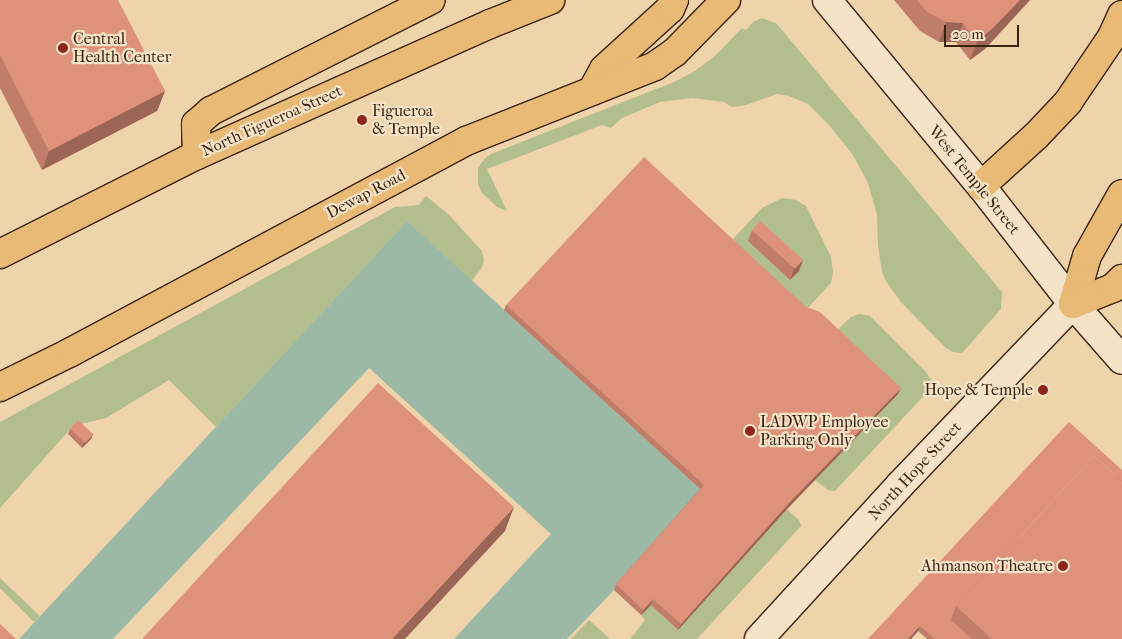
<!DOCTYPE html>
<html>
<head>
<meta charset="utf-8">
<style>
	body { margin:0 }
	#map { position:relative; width:1122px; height:639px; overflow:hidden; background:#efd4ab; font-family:"IM FELL French Canon",serif }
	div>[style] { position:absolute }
	.green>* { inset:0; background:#b2be8e }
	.water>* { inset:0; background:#9bb9a4 }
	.roads { filter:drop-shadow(1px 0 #3b2311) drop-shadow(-1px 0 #3b2311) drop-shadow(0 1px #3b2311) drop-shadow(0 -1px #3b2311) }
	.secondary>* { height:28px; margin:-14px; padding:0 14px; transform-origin:14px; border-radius:14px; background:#f5e3c8 }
	.primary>* { height:28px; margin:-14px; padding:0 14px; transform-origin:14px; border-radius:14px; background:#e8ba76 }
	.motorway>* { height:28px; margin:-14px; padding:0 14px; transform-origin:14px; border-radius:14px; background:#e8ba76 }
	.wall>* { inset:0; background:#c07e6a }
	.shaded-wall>* { inset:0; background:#9c6656 }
	.building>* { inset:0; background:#df927b; transform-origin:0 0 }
	.dots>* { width:14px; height:14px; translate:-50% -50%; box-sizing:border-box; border:2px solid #f5e3c8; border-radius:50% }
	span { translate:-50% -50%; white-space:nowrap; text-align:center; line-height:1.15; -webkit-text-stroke:4.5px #f5e3c8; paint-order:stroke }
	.poi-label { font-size:16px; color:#3b2311 }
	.left { translate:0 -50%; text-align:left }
	.right { translate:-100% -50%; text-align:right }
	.street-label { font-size:16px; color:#3b2311 }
	.scale { position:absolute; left:944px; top:25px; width:75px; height:22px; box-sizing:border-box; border:2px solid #3b2311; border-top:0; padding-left:6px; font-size:15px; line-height:18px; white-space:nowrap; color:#3b2311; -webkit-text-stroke:4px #f5e3c8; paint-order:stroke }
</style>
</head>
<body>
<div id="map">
	<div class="green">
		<i style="clip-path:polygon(762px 18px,776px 23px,1002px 292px,1001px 309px,962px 353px,953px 352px,945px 347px,901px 302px,887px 283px,882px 272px,878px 246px,877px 215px,868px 183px,853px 155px,829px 125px,808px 104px,789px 96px,777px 94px,746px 105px,732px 107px,724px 102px,693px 98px,660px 102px,622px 118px,611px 128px,602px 125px,487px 169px,507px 211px,497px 207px,482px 193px,478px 185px,478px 168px,484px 159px,491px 154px,674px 82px,695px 71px,715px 56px,742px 28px,746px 30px,753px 22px)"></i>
		<i style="clip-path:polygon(426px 196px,448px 214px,482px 251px,484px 261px,481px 269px,472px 281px,407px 221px,216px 427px,169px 380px,106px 418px,73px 426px,0 508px,0 422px,395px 207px,419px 205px)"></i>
		<i style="clip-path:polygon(782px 198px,796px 200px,806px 206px,831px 257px,833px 272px,831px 283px,804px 312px,729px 243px,762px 208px)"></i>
		<i style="clip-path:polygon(859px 314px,870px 316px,925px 371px,933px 382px,932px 387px,835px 491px,828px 490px,815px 480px,833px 334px,851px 317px)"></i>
		<i style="clip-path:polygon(787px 509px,799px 520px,801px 526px,697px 639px,630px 639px,645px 620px,641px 615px,651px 605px,678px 630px)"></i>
		<i style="clip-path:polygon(0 578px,40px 616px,34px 622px,0 588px)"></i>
		<i style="clip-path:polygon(589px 620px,610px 639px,571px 639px)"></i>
	</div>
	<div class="water">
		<i style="clip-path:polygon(407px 221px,702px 491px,614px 590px,567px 639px,454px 639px,551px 534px,369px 368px,113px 639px,19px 639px)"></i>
	</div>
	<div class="roads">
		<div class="secondary">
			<i style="left:827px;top:0;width:241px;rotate:50.4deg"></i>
			<i style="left:981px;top:186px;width:150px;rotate:52.1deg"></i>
			<i style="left:1073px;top:304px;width:74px;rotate:48.8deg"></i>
			<i style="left:759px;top:639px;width:207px;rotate:-47.5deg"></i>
			<i style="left:899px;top:486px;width:252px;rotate:-46.3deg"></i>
		</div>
		<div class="primary">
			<i style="left:592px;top:91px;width:25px;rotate:-61deg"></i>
			<i style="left:604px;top:69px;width:89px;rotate:-42.3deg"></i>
			<i style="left:670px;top:9px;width:10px;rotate:-66deg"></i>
			<i style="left:197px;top:155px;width:31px;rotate:-92deg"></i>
			<i style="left:196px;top:124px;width:20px;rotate:-41deg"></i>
			<i style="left:211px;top:111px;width:246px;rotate:-26.8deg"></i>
			<i style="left:0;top:254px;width:220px;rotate:-26.7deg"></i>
			<i style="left:197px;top:155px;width:321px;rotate:-24.1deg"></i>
			<i style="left:490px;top:24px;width:65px;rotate:-21.8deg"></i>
			<i style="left:0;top:387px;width:79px;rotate:-26.2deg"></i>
			<i style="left:71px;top:352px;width:448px;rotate:-28.1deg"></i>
			<i style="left:466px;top:141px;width:203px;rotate:-21.6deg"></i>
			<i style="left:655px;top:66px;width:24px;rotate:-35deg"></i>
			<i style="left:675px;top:52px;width:73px;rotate:-45.6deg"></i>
		</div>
		<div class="motorway">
			<i style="left:981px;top:186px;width:74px;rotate:-42.3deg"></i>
			<i style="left:1036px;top:136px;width:47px;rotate:-46.7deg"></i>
			<i style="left:1068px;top:102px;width:78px;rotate:-55.9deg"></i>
			<i style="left:1112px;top:37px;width:24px;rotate:-66deg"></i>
			<i style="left:1073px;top:304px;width:50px;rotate:-73.7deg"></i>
			<i style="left:1087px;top:256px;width:71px;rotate:-60.6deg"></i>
			<i style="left:1073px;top:304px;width:43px;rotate:-21.8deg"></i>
			<i style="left:1113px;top:288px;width:13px;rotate:-45deg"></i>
		</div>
	</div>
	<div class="wall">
		<i style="clip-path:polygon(0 0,165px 91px,157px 111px,42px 170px,0 88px)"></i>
		<i style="clip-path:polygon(894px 0,1030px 0,985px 49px,970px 60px,956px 42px,939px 42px,920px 31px)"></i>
		<i style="clip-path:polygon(752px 230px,799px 271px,790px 280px,748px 241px)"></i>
		<i style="clip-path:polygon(506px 305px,898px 394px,787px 509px,678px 630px,651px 605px,641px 615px,614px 590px,616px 584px,700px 489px,504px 310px)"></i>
		<i style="clip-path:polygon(70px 429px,93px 434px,91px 439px,82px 448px,68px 434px)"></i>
		<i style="clip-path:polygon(1122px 470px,1122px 639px,927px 639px,918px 631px,911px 639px,868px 639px)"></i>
	</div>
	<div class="shaded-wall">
		<i style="clip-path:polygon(1020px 0,1030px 0,985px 49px,970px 60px,977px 41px)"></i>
		<i style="clip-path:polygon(946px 22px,963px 23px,956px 42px,939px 42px)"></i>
		<i style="clip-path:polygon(165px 91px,157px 111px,42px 170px,49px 151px)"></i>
		<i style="clip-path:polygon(803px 260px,799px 271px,790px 280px,794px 269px)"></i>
		<i style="clip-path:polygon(901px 388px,898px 394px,787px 509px,678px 630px,681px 624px,789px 503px)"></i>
		<i style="clip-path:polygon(93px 434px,91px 439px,82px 448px,84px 442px)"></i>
		<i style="clip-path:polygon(514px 507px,505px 531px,405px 639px,392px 639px)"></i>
		<i style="clip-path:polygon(653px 599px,651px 605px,641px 615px,643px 610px)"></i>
		<i style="clip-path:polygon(920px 626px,918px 631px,911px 639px,908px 639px)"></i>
	</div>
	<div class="building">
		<i style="clip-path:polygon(0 0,118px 0,165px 91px,49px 151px,0 55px)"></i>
		<i style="clip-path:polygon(917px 0,1020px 0,992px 29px,977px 41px,963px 23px,946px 22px,927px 12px)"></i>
		<i style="clip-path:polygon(644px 157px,806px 307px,820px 312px,901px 388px,789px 503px,681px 624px,653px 599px,643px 610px,616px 584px,704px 485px,506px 305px)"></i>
		<i style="left:760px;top:221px;width:58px;height:12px;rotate:42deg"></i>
		<i style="clip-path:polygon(378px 383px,514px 507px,392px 639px,142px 639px)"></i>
		<i style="left:78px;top:420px;width:21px;height:12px;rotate:43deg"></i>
		<i style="clip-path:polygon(1069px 422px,1122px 470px,1122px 481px,1094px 456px,956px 606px,951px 620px,972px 639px,935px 639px,920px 626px,908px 639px,868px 639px)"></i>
		<i style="clip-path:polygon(1094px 456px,1122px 481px,1122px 639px,992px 639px,956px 606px)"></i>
		<i style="clip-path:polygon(0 624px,16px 639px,0 639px)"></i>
	</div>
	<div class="dots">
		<i style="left:63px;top:48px;background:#8f2418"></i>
		<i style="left:362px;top:120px;background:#8f2418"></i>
		<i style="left:1043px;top:390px;background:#8f2418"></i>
		<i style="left:750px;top:431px;background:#8f2418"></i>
		<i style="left:1063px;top:566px;background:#8f2418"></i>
	</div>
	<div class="poi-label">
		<span class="left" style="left:73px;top:48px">Central<br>Health Center</span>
		<span class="left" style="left:372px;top:120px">Figueroa<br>&amp; Temple</span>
		<span class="right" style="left:1033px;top:390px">Hope &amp; Temple</span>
		<span class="left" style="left:760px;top:431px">LADWP Employee<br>Parking Only</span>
		<span class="right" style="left:1053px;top:566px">Ahmanson Theatre</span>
	</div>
	<div class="street-label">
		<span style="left:272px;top:121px;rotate:-24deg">North Figueroa Street</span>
		<span style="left:974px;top:180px;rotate:51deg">West Temple Street</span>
		<span style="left:366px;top:194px;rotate:-28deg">Dewap Road</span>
		<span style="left:915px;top:471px;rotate:-47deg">North Hope Street</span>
	</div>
	<div class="scale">20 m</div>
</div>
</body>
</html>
